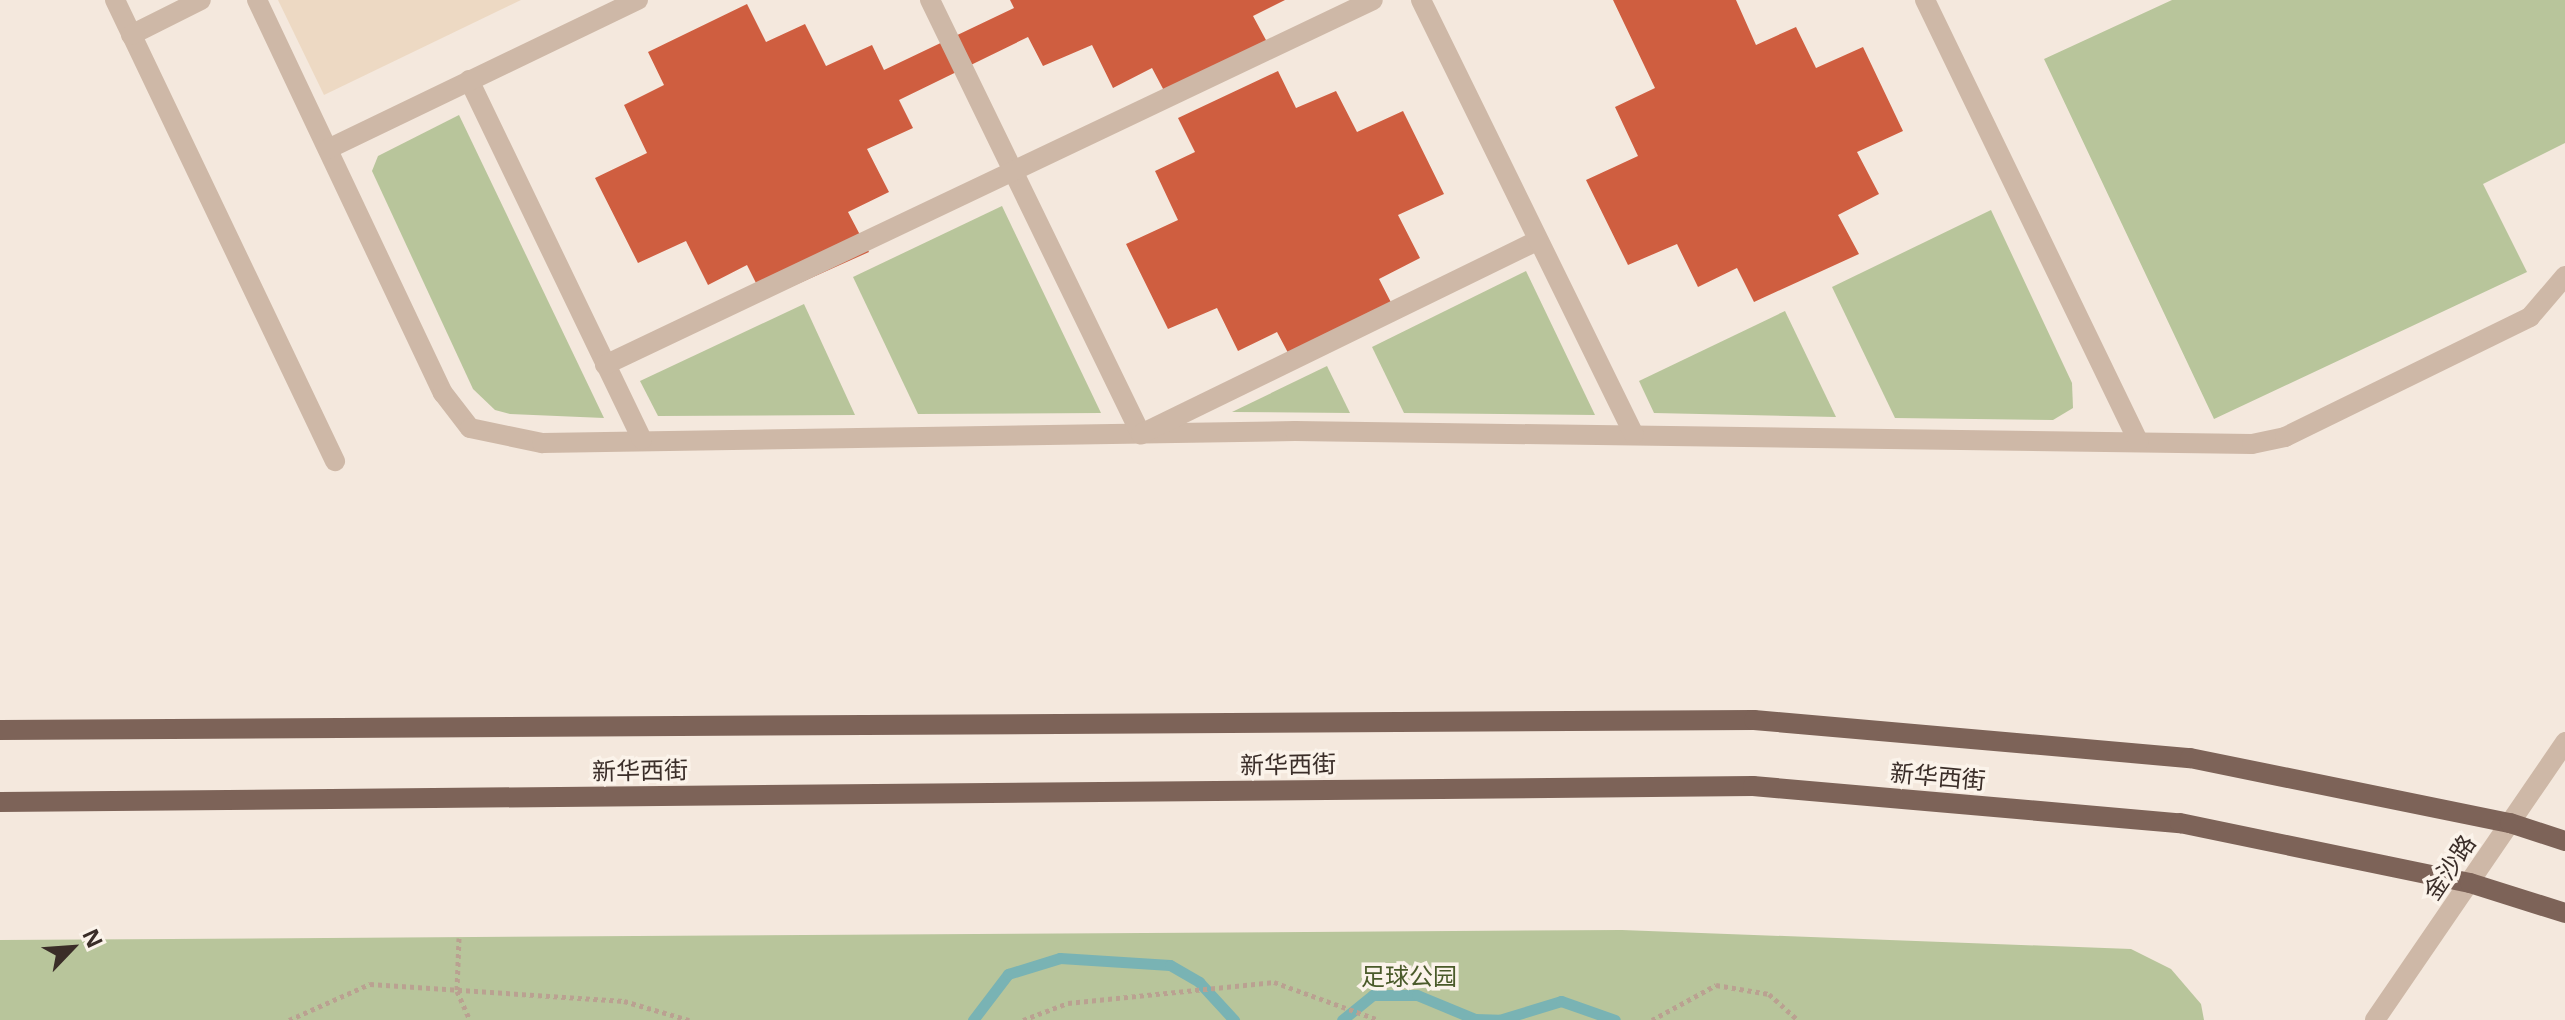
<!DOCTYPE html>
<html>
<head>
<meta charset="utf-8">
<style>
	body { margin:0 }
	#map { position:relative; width:2565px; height:1020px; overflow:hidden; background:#f4e8dd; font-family:"Open Sans","Noto Sans SC",sans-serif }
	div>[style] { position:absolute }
	.green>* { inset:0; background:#b8c59b }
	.plaza>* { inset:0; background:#edd9c3 }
	.stream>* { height:11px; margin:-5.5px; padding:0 5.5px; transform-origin:5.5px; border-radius:5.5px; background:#79b3b4 }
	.building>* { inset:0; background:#cf5e40 }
	.path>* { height:5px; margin-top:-2.5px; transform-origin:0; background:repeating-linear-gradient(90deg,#baa191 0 4px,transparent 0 8px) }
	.minor>* { height:20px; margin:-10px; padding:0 10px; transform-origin:10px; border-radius:10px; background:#ceb8a7 }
	.major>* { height:20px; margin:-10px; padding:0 10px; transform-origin:10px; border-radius:10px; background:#7d6358 }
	span { translate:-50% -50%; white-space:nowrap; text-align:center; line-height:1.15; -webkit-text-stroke:7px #fbf3ea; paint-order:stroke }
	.street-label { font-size:24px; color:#3a2d28 }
	.park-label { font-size:24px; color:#4a5a2a }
	.north { position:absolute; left:32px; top:908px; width:80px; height:80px; -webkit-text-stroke:6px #fbf3ea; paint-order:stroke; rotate:65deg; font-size:22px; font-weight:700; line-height:32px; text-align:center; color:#3a2d28 }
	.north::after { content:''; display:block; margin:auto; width:28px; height:36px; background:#3a2d28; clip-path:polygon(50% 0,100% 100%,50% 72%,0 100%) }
</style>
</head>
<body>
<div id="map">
	<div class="green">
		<i style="clip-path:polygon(2172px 0,2565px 0,2565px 143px,2483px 184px,2527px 272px,2214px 419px,2044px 59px)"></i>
		<i style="clip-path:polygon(459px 115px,604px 418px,510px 414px,495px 410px,473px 389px,372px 171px,378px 156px)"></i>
		<i style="clip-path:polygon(1002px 206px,1101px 413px,918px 414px,853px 277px)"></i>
		<i style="clip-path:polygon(1991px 210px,2072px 383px,2073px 408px,2053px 420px,1895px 418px,1832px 287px)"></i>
		<i style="clip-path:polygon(1526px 271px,1595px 415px,1404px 413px,1372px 347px)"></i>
		<i style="clip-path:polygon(804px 304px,855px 415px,658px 416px,640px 381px)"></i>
		<i style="clip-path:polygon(1785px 311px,1836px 417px,1654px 413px,1639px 381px)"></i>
		<i style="clip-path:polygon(1327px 366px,1350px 413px,1232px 412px)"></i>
		<i style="clip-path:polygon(1622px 930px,2131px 949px,2171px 969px,2201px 1004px,2204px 1020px,0 1020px,0 940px)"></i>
	</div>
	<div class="plaza">
		<i style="clip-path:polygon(278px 0,521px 0,324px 95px)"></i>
	</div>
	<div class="stream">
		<i style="left:973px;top:1020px;width:58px;rotate:-52.7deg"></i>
		<i style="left:1008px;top:974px;width:54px;rotate:-17.1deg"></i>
		<i style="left:1060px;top:958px;width:110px;rotate:3.6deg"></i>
		<i style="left:1170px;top:965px;width:34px;rotate:30deg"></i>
		<i style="left:1199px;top:982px;width:52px;rotate:47.4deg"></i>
		<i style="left:1342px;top:1020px;width:40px;rotate:-39deg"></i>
		<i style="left:1373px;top:995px;width:44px"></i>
		<i style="left:1417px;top:995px;width:63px;rotate:22.5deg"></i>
		<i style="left:1475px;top:1019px;width:24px;rotate:2deg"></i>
		<i style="left:1499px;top:1020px;width:65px;rotate:-17deg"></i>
		<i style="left:1561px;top:1001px;width:57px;rotate:19.4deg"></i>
	</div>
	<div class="building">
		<i style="clip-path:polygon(1010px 0,1285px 0,1253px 16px,1274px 55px,1170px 102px,1152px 68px,1113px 88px,1092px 45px,1043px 66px,1028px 37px,899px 100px,913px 128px,867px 149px,889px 192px,848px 212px,869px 252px,764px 299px,747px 265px,708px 285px,686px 241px,638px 263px,595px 178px,647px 153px,624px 105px,664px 85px,648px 52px,747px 4px,766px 42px,805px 24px,826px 66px,872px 45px,884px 70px,1014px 8px)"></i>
		<i style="clip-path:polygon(1613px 0,1736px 0,1756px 45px,1796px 27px,1816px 68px,1863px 47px,1903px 131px,1857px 152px,1879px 194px,1838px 215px,1859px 254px,1754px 302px,1737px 268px,1698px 287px,1677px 244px,1628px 265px,1586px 180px,1638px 156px,1615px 107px,1655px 88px)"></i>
		<i style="clip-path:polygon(1278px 71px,1296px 108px,1336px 91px,1357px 132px,1403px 111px,1444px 194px,1398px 215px,1420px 258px,1379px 279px,1399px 318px,1295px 366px,1277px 332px,1238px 351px,1217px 308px,1168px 329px,1126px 244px,1178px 220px,1155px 171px,1195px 152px,1178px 118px)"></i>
	</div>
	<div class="path">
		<i style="left:459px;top:938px;width:53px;rotate:92.2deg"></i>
		<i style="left:457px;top:991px;width:32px;rotate:66deg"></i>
		<i style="left:289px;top:1020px;width:89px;rotate:-24deg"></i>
		<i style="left:370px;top:984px;width:255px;rotate:3.8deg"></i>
		<i style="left:624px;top:1001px;width:68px;rotate:16.3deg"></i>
		<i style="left:1023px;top:1020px;width:48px;rotate:-20.7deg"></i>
		<i style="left:1068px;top:1003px;width:207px;rotate:-5.8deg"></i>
		<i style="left:1274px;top:982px;width:112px;rotate:19.9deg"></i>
		<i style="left:1652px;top:1020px;width:73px;rotate:-28.7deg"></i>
		<i style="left:1716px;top:985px;width:54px;rotate:9.6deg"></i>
		<i style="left:1769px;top:994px;width:39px;rotate:42deg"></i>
	</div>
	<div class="minor">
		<i style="left:115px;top:0;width:511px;rotate:64.49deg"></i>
		<i style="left:257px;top:0;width:435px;rotate:64.7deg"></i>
		<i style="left:443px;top:393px;width:44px;rotate:52.4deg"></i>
		<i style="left:470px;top:428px;width:74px;rotate:11.8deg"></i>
		<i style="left:542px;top:443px;width:753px;rotate:-0.91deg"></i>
		<i style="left:1295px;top:431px;width:957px;rotate:0.78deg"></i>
		<i style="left:2252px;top:444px;width:34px;rotate:-12deg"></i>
		<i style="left:2285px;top:437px;width:273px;rotate:-26.1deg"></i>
		<i style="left:2530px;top:317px;width:54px;rotate:-49.5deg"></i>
		<i style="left:930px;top:0;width:483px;rotate:64.1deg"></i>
		<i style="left:1141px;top:434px;width:441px;rotate:-26deg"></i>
		<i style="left:1421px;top:0;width:484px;rotate:63.9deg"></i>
		<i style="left:1925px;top:0;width:491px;rotate:64.2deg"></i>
		<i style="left:131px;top:35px;width:78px;rotate:-26.6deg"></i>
		<i style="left:469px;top:80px;width:399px;rotate:64.3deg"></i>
		<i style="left:328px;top:149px;width:344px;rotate:-25.7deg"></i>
		<i style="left:605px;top:365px;width:850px;rotate:-25.42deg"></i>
		<i style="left:2375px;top:1020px;width:337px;rotate:-55.6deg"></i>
	</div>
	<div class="major">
		<i style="left:0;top:730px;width:1754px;rotate:-0.33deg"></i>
		<i style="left:1754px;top:720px;width:438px;rotate:5deg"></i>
		<i style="left:2190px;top:758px;width:327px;rotate:11.5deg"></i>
		<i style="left:2510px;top:823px;width:58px;rotate:18.1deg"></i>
		<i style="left:0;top:802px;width:1753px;rotate:-0.52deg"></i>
		<i style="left:1753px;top:786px;width:429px;rotate:5deg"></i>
		<i style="left:2180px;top:823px;width:296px;rotate:11.7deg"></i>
		<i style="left:2470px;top:883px;width:100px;rotate:17.5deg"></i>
	</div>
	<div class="street-label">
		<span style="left:1288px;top:764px;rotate:-1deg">新华西街</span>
		<span style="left:640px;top:770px;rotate:-1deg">新华西街</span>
		<span style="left:1938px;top:776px;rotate:5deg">新华西街</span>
		<span style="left:2449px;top:867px;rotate:-56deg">金沙路</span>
	</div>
	<div class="park-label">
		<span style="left:1409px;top:976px">足球公园</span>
	</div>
	<div class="north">N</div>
</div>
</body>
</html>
